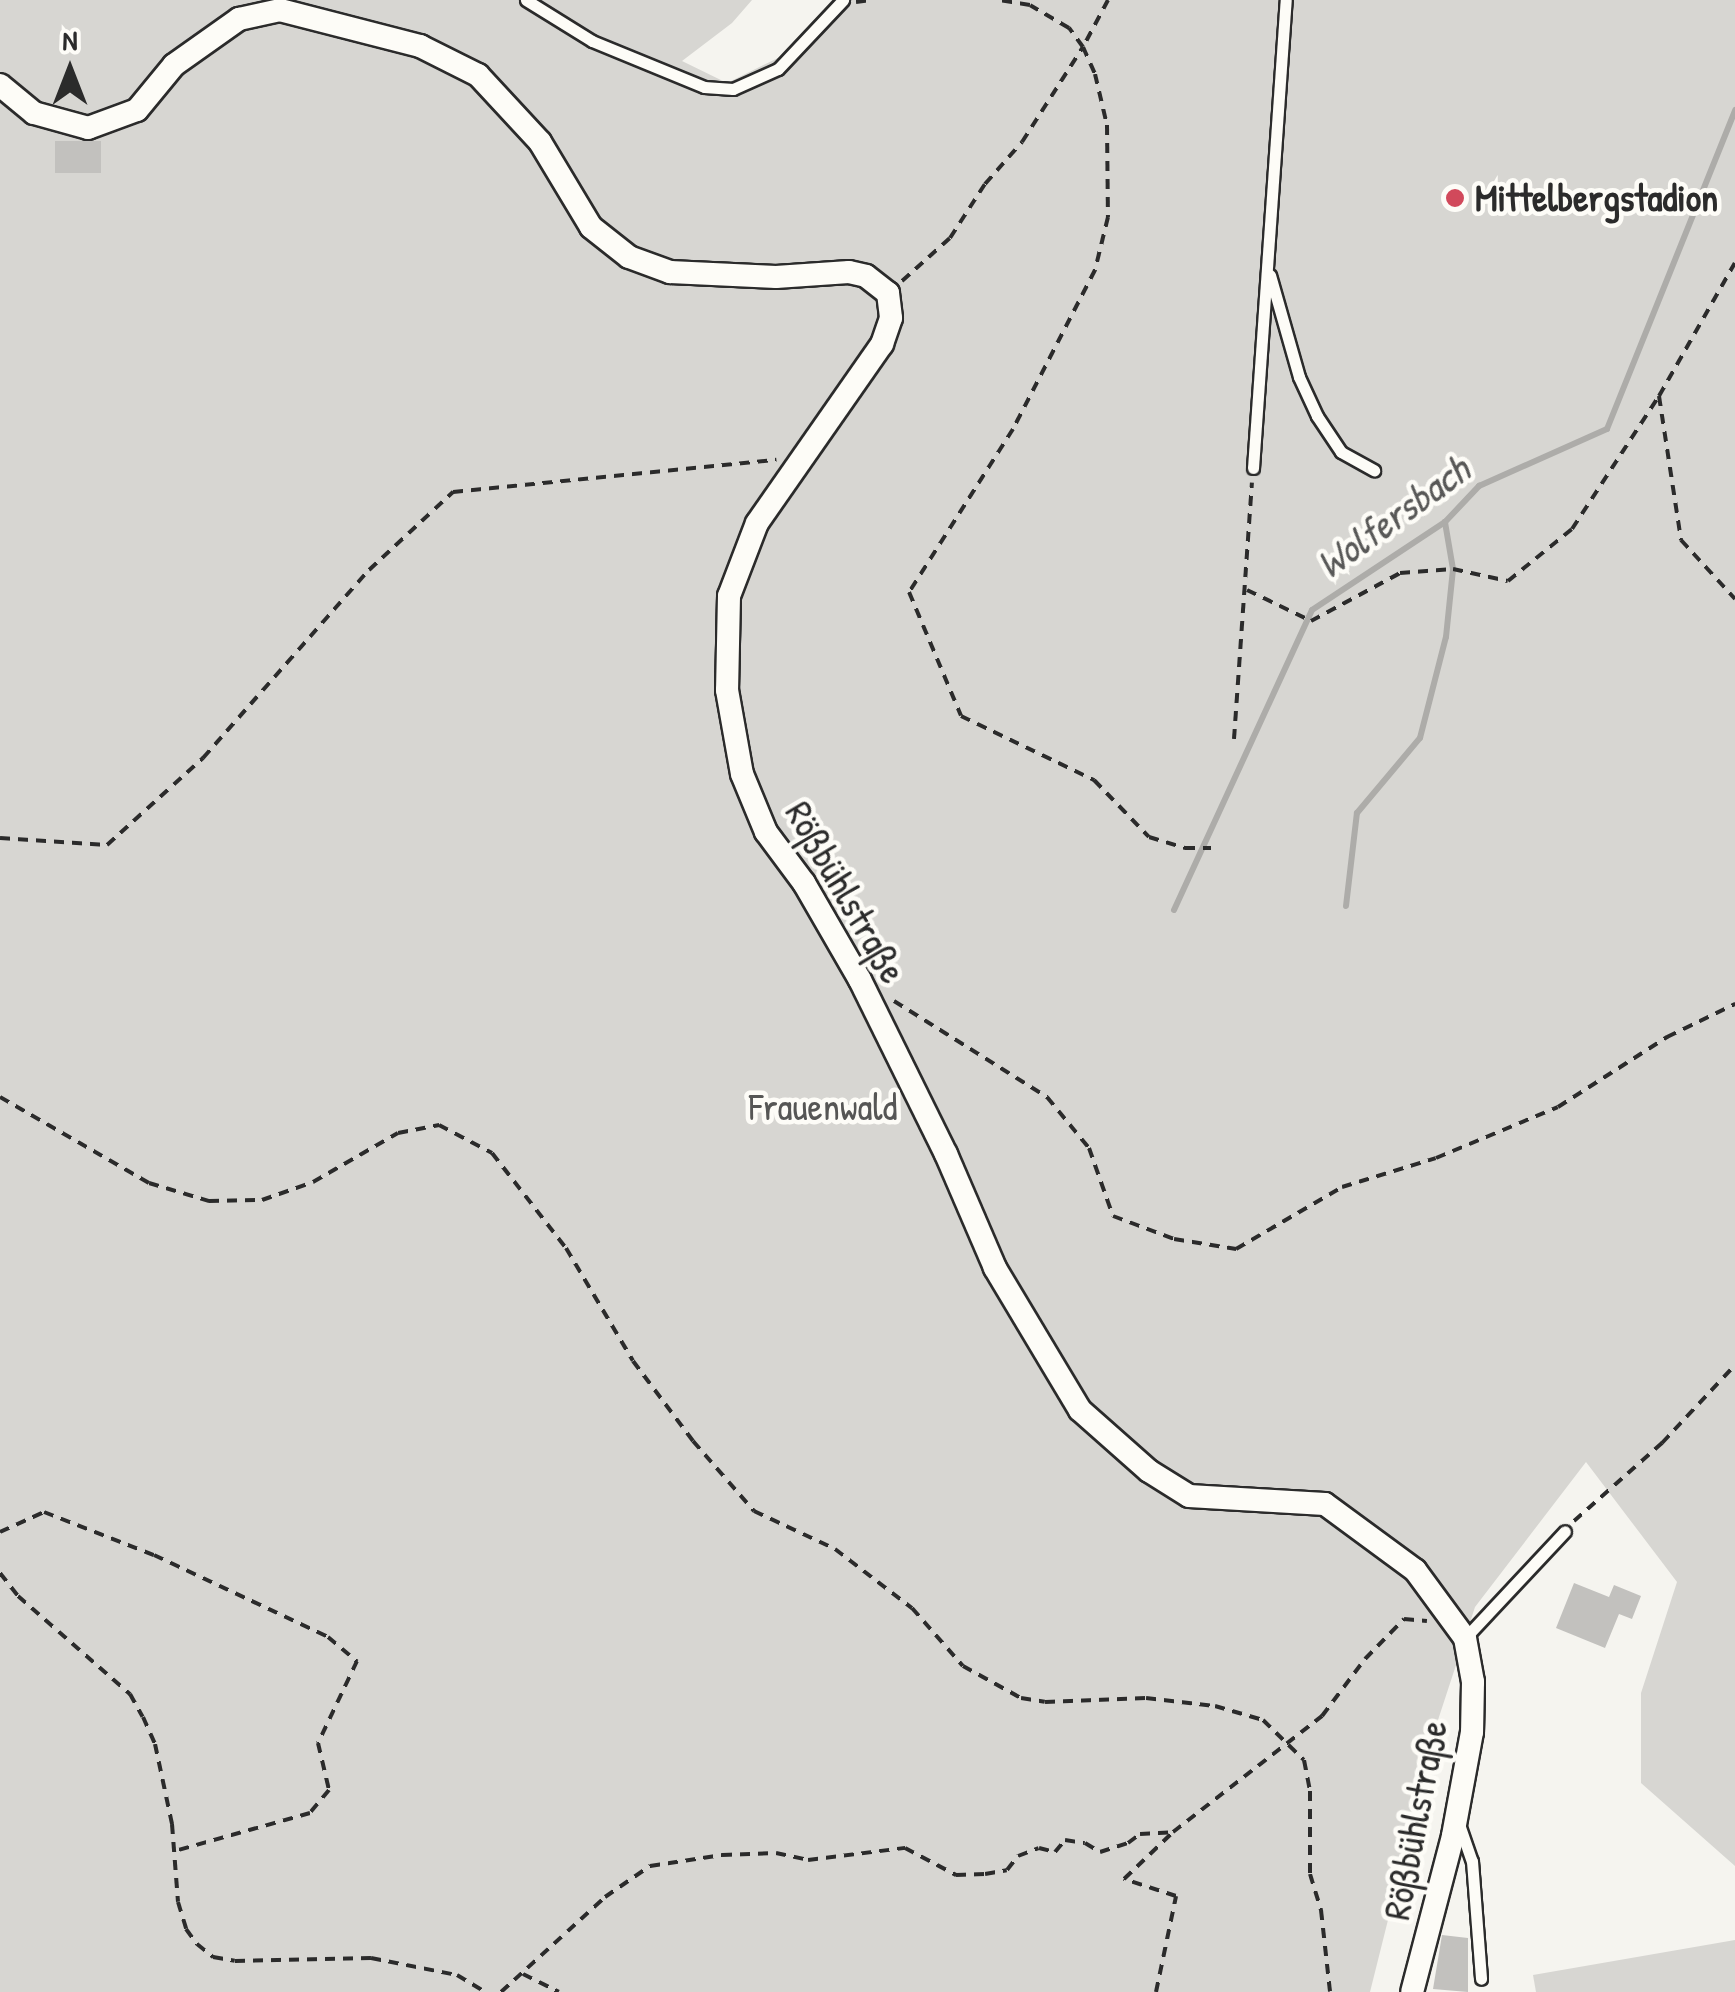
<!DOCTYPE html>
<html>
<head>
<meta charset="utf-8">
<style>
	body { margin:0 }
	#map { position:relative; width:1735px; height:1992px; overflow:hidden; background:#f5f4ef; font-family:"Patrick Hand",sans-serif }
	div>[style] { position:absolute }
	.green>* { inset:0; background:#d7d6d2 }
	.stream>* { height:6px; margin:-3px; padding:0 3px; transform-origin:3px; border-radius:3px; background:#adaca9 }
	.building>* { inset:0; background:#c2c1be; transform-origin:0 0 }
	.path>* { height:4px; margin-top:-2px; transform-origin:0; background:repeating-linear-gradient(90deg,#2b2b2b 0 10px,transparent 0 18px) }
	.roads { filter:drop-shadow(2px 0 #2b2b2b) drop-shadow(-2px 0 #2b2b2b) drop-shadow(0 2px #2b2b2b) drop-shadow(0 -2px #2b2b2b) }
	.service>* { height:11px; margin:-5.5px; padding:0 5.5px; transform-origin:5.5px; border-radius:5.5px; background:#fdfcf7 }
	.minor>* { height:22px; margin:-11px; padding:0 11px; transform-origin:11px; border-radius:11px; background:#fdfcf7 }
	.dots>* { width:28px; height:28px; translate:-50% -50%; box-sizing:border-box; border:5px solid #fdfcf7; border-radius:50% }
	span { translate:-50% -50%; white-space:nowrap; text-align:center; line-height:1.15; -webkit-text-stroke:9px #fdfcf7; paint-order:stroke }
	.poi-label { font-size:38px; color:#2b2b2b; font-weight:700 }
	.left { translate:0 -50%; text-align:left }
	.street-label { font-size:38px; color:#2b2b2b }
	.park-label { font-size:38px; color:#565655 }
	.water-label { font-size:40px; color:#585857; font-style:italic }
	.north { position:absolute; left:20px; top:20px; width:100px; height:100px; -webkit-text-stroke:8px #fdfcf7; paint-order:stroke; rotate:0deg; font-size:28px; font-weight:700; line-height:40px; text-align:center; color:#2b2b2b }
	.north::after { content:''; display:block; margin:auto; width:35px; height:45px; background:#2b2b2b; clip-path:polygon(50% 0,100% 100%,50% 72%,0 100%) }
</style>
</head>
<body>
<div id="map">
	<div class="green">
		<i style="clip-path:polygon(0 0,752px 0,732px 23px,682px 61px,727px 83px,782px 56px,832px 0,1735px 0,1735px 1866px,1641px 1783px,1641px 1693px,1677px 1582px,1586px 1462px,1475px 1607px,1438px 1720px,1370px 1992px,0 1992px)"></i>
		<i style="clip-path:polygon(1735px 1940px,1735px 1992px,1536px 1992px,1533px 1975px)"></i>
	</div>
	<div class="stream">
		<i style="left:1346px;top:906px;width:94px;rotate:-83.3deg"></i>
		<i style="left:1357px;top:813px;width:98px;rotate:-50deg"></i>
		<i style="left:1420px;top:738px;width:104px;rotate:-75.6deg"></i>
		<i style="left:1446px;top:637px;width:68px;rotate:-84.1deg"></i>
		<i style="left:1453px;top:569px;width:48px;rotate:-99.7deg"></i>
		<i style="left:1174px;top:910px;width:330px;rotate:-65.3deg"></i>
		<i style="left:1312px;top:610px;width:159px;rotate:-33.5deg"></i>
		<i style="left:1445px;top:522px;width:50px;rotate:-46.6deg"></i>
		<i style="left:1479px;top:486px;width:140px;rotate:-24deg"></i>
		<i style="left:1607px;top:429px;width:344px;rotate:-68.1deg"></i>
	</div>
	<div class="building">
		<i style="left:55px;top:141px;width:46px;height:32px"></i>
		<i style="clip-path:polygon(1574px 1583px,1609px 1597px,1614px 1585px,1641px 1596px,1632px 1619px,1619px 1614px,1605px 1648px,1556px 1628px)"></i>
		<i style="clip-path:polygon(1442px 1935px,1468px 1938px,1468px 1992px,1433px 1989px)"></i>
	</div>
	<div class="path">
		<i style="left:1108px;top:0;width:53px;rotate:118deg"></i>
		<i style="left:1083px;top:47px;width:30px;rotate:66deg"></i>
		<i style="left:1095px;top:74px;width:52px;rotate:76.8deg"></i>
		<i style="left:1107px;top:125px;width:92px;rotate:89.4deg"></i>
		<i style="left:1108px;top:217px;width:55px;rotate:103.8deg"></i>
		<i style="left:1095px;top:270px;width:179px;rotate:117.3deg"></i>
		<i style="left:1013px;top:429px;width:193px;rotate:122.5deg"></i>
		<i style="left:909px;top:592px;width:134px;rotate:67.2deg"></i>
		<i style="left:961px;top:716px;width:148px;rotate:25.7deg"></i>
		<i style="left:1094px;top:780px;width:79px;rotate:46deg"></i>
		<i style="left:1149px;top:837px;width:38px;rotate:17deg"></i>
		<i style="left:1185px;top:848px;width:26px"></i>
		<i style="left:856px;top:2px;width:15px;rotate:-8deg"></i>
		<i style="left:902px;top:281px;width:64px;rotate:-41.9deg"></i>
		<i style="left:950px;top:238px;width:64px;rotate:-57.1deg"></i>
		<i style="left:985px;top:184px;width:56px;rotate:-48.6deg"></i>
		<i style="left:1022px;top:142px;width:113px;rotate:-57.3deg"></i>
		<i style="left:1083px;top:47px;width:24px;rotate:-126deg"></i>
		<i style="left:1069px;top:28px;width:45px;rotate:-149.5deg"></i>
		<i style="left:1030px;top:5px;width:33px;rotate:-171deg"></i>
		<i style="left:1659px;top:396px;width:146px;rotate:81.3deg"></i>
		<i style="left:1681px;top:540px;width:80px;rotate:47.5deg"></i>
		<i style="left:1247px;top:590px;width:71px;rotate:25.8deg"></i>
		<i style="left:1311px;top:621px;width:101px;rotate:-28.3deg"></i>
		<i style="left:1400px;top:573px;width:53px;rotate:-4.3deg"></i>
		<i style="left:1453px;top:569px;width:56px;rotate:12.3deg"></i>
		<i style="left:1508px;top:581px;width:82px;rotate:-39.1deg"></i>
		<i style="left:1572px;top:529px;width:159px;rotate:-56.8deg"></i>
		<i style="left:1659px;top:396px;width:153px;rotate:-60.3deg"></i>
		<i style="left:1234px;top:739px;width:257px;rotate:-86deg"></i>
		<i style="left:0;top:838px;width:107px;rotate:3.7deg"></i>
		<i style="left:107px;top:845px;width:130px;rotate:-42.2deg"></i>
		<i style="left:203px;top:758px;width:251px;rotate:-48.6deg"></i>
		<i style="left:369px;top:570px;width:115px;rotate:-42.9deg"></i>
		<i style="left:453px;top:492px;width:325px;rotate:-5.7deg"></i>
		<i style="left:894px;top:1001px;width:181px;rotate:32.1deg"></i>
		<i style="left:1047px;top:1097px;width:66px;rotate:50.5deg"></i>
		<i style="left:1089px;top:1148px;width:72px;rotate:70.6deg"></i>
		<i style="left:1113px;top:1216px;width:65px;rotate:20.7deg"></i>
		<i style="left:1174px;top:1239px;width:63px;rotate:9.2deg"></i>
		<i style="left:1236px;top:1249px;width:123px;rotate:-30.3deg"></i>
		<i style="left:1342px;top:1187px;width:98px;rotate:-17.1deg"></i>
		<i style="left:1436px;top:1158px;width:132px;rotate:-22.7deg"></i>
		<i style="left:1558px;top:1107px;width:130px;rotate:-32.7deg"></i>
		<i style="left:1667px;top:1037px;width:76px;rotate:-25.9deg"></i>
		<i style="left:0;top:1097px;width:172px;rotate:30deg"></i>
		<i style="left:149px;top:1183px;width:63px;rotate:16.7deg"></i>
		<i style="left:209px;top:1201px;width:53px;rotate:-1.1deg"></i>
		<i style="left:262px;top:1200px;width:54px;rotate:-19.4deg"></i>
		<i style="left:313px;top:1182px;width:98px;rotate:-30deg"></i>
		<i style="left:398px;top:1133px;width:42px;rotate:-11deg"></i>
		<i style="left:439px;top:1125px;width:60px;rotate:27.8deg"></i>
		<i style="left:492px;top:1153px;width:120px;rotate:52.1deg"></i>
		<i style="left:566px;top:1248px;width:131px;rotate:59.3deg"></i>
		<i style="left:633px;top:1361px;width:100px;rotate:53.1deg"></i>
		<i style="left:693px;top:1441px;width:93px;rotate:48.9deg"></i>
		<i style="left:754px;top:1511px;width:89px;rotate:25.1deg"></i>
		<i style="left:835px;top:1549px;width:97px;rotate:37.5deg"></i>
		<i style="left:912px;top:1608px;width:77px;rotate:48.7deg"></i>
		<i style="left:963px;top:1666px;width:66px;rotate:28.9deg"></i>
		<i style="left:1021px;top:1698px;width:24px;rotate:9deg"></i>
		<i style="left:1045px;top:1702px;width:101px;rotate:-2.3deg"></i>
		<i style="left:1146px;top:1698px;width:69px;rotate:6.6deg"></i>
		<i style="left:1215px;top:1706px;width:50px;rotate:16.3deg"></i>
		<i style="left:1263px;top:1720px;width:57px;rotate:44.3deg"></i>
		<i style="left:1304px;top:1760px;width:32px;rotate:79deg"></i>
		<i style="left:1310px;top:1791px;width:83px;rotate:90deg"></i>
		<i style="left:1310px;top:1874px;width:38px;rotate:73deg"></i>
		<i style="left:1321px;top:1910px;width:82px;rotate:83.7deg"></i>
		<i style="left:1574px;top:1521px;width:118px;rotate:-41.6deg"></i>
		<i style="left:1662px;top:1443px;width:107px;rotate:-46.9deg"></i>
		<i style="left:0;top:1532px;width:48px;rotate:-24.4deg"></i>
		<i style="left:44px;top:1512px;width:118px;rotate:21.4deg"></i>
		<i style="left:154px;top:1555px;width:192px;rotate:25.2deg"></i>
		<i style="left:328px;top:1637px;width:38px;rotate:40deg"></i>
		<i style="left:357px;top:1661px;width:91px;rotate:115.4deg"></i>
		<i style="left:318px;top:1743px;width:48px;rotate:76.8deg"></i>
		<i style="left:329px;top:1790px;width:30px;rotate:130deg"></i>
		<i style="left:310px;top:1813px;width:140px;rotate:164.3deg"></i>
		<i style="left:0;top:1573px;width:29px;rotate:52deg"></i>
		<i style="left:18px;top:1596px;width:149px;rotate:41.2deg"></i>
		<i style="left:130px;top:1694px;width:26px;rotate:61deg"></i>
		<i style="left:143px;top:1717px;width:30px;rotate:66deg"></i>
		<i style="left:155px;top:1744px;width:82px;rotate:78deg"></i>
		<i style="left:172px;top:1824px;width:78px;rotate:85.6deg"></i>
		<i style="left:178px;top:1902px;width:28px;rotate:73deg"></i>
		<i style="left:186px;top:1929px;width:19px;rotate:54deg"></i>
		<i style="left:197px;top:1944px;width:21px;rotate:39deg"></i>
		<i style="left:213px;top:1957px;width:22px;rotate:10deg"></i>
		<i style="left:235px;top:1961px;width:136px;rotate:-1.3deg"></i>
		<i style="left:371px;top:1958px;width:88px;rotate:11.2deg"></i>
		<i style="left:457px;top:1975px;width:33px;rotate:31deg"></i>
		<i style="left:523px;top:1974px;width:40px;rotate:26.6deg"></i>
		<i style="left:501px;top:1992px;width:141px;rotate:-42.4deg"></i>
		<i style="left:605px;top:1897px;width:55px;rotate:-34.6deg"></i>
		<i style="left:650px;top:1866px;width:73px;rotate:-8.7deg"></i>
		<i style="left:722px;top:1855px;width:54px;rotate:-2.1deg"></i>
		<i style="left:776px;top:1853px;width:33px;rotate:12deg"></i>
		<i style="left:808px;top:1860px;width:98px;rotate:-7.1deg"></i>
		<i style="left:905px;top:1848px;width:58px;rotate:27.9deg"></i>
		<i style="left:956px;top:1875px;width:29px;rotate:-2deg"></i>
		<i style="left:985px;top:1874px;width:22px;rotate:-10deg"></i>
		<i style="left:1007px;top:1870px;width:18px;rotate:-52deg"></i>
		<i style="left:1018px;top:1856px;width:22px;rotate:-21deg"></i>
		<i style="left:1039px;top:1848px;width:16px;rotate:14deg"></i>
		<i style="left:1055px;top:1852px;width:16px;rotate:-50deg"></i>
		<i style="left:1065px;top:1840px;width:20px;rotate:9deg"></i>
		<i style="left:1085px;top:1843px;width:17px;rotate:31deg"></i>
		<i style="left:1100px;top:1852px;width:29px;rotate:-18deg"></i>
		<i style="left:1128px;top:1843px;width:15px;rotate:-37deg"></i>
		<i style="left:1140px;top:1834px;width:33px;rotate:-3deg"></i>
		<i style="left:1156px;top:1992px;width:98px;rotate:-78.2deg"></i>
		<i style="left:1176px;top:1896px;width:55px;rotate:-161.9deg"></i>
		<i style="left:1124px;top:1879px;width:68px;rotate:-43.8deg"></i>
		<i style="left:1173px;top:1832px;width:189px;rotate:-37.9deg"></i>
		<i style="left:1322px;top:1716px;width:71px;rotate:-53deg"></i>
		<i style="left:1365px;top:1659px;width:56px;rotate:-45.7deg"></i>
		<i style="left:1404px;top:1619px;width:23px;rotate:5deg"></i>
	</div>
	<div class="roads">
		<div class="service">
			<i style="left:526px;top:0;width:78px;rotate:31.8deg"></i>
			<i style="left:592px;top:41px;width:121px;rotate:22.3deg"></i>
			<i style="left:704px;top:87px;width:29px;rotate:4deg"></i>
			<i style="left:733px;top:89px;width:49px;rotate:-24deg"></i>
			<i style="left:778px;top:69px;width:95px;rotate:-46.7deg"></i>
			<i style="left:1270px;top:275px;width:106px;rotate:74.1deg"></i>
			<i style="left:1299px;top:377px;width:43px;rotate:65.2deg"></i>
			<i style="left:1317px;top:416px;width:43px;rotate:56.3deg"></i>
			<i style="left:1341px;top:452px;width:38px;rotate:29deg"></i>
			<i style="left:1253px;top:468px;width:469px;rotate:-86deg"></i>
			<i style="left:1465px;top:1638px;width:146px;rotate:-46.9deg"></i>
			<i style="left:1460px;top:1827px;width:36px;rotate:71deg"></i>
			<i style="left:1472px;top:1861px;width:118px;rotate:85.6deg"></i>
		</div>
		<div class="minor">
			<i style="left:0;top:85px;width:44px;rotate:39.5deg"></i>
			<i style="left:34px;top:113px;width:56px;rotate:15.5deg"></i>
			<i style="left:88px;top:128px;width:52px;rotate:-20.2deg"></i>
			<i style="left:137px;top:110px;width:58px;rotate:-50.6deg"></i>
			<i style="left:174px;top:65px;width:80px;rotate:-35.3deg"></i>
			<i style="left:239px;top:19px;width:42px;rotate:-12.4deg"></i>
			<i style="left:280px;top:10px;width:145px;rotate:14.4deg"></i>
			<i style="left:420px;top:46px;width:65px;rotate:26.6deg"></i>
			<i style="left:478px;top:75px;width:91px;rotate:47.2deg"></i>
			<i style="left:540px;top:142px;width:99px;rotate:59deg"></i>
			<i style="left:591px;top:227px;width:48px;rotate:38.3deg"></i>
			<i style="left:629px;top:257px;width:44px;rotate:20.1deg"></i>
			<i style="left:670px;top:272px;width:106px;rotate:2.7deg"></i>
			<i style="left:776px;top:277px;width:73px;rotate:-3.9deg"></i>
			<i style="left:849px;top:272px;width:17px;rotate:13deg"></i>
			<i style="left:866px;top:276px;width:28px;rotate:38deg"></i>
			<i style="left:888px;top:293px;width:25px;rotate:83deg"></i>
			<i style="left:891px;top:318px;width:28px;rotate:109deg"></i>
			<i style="left:882px;top:344px;width:218px;rotate:124.9deg"></i>
			<i style="left:757px;top:523px;width:78px;rotate:111deg"></i>
			<i style="left:729px;top:596px;width:94px;rotate:91.2deg"></i>
			<i style="left:727px;top:690px;width:85px;rotate:79.9deg"></i>
			<i style="left:742px;top:774px;width:63px;rotate:67.5deg"></i>
			<i style="left:766px;top:832px;width:64px;rotate:53.3deg"></i>
			<i style="left:804px;top:883px;width:112px;rotate:60deg"></i>
			<i style="left:860px;top:980px;width:194px;rotate:63.7deg"></i>
			<i style="left:946px;top:1154px;width:124px;rotate:66.7deg"></i>
			<i style="left:995px;top:1268px;width:165px;rotate:59.1deg"></i>
			<i style="left:1080px;top:1410px;width:92px;rotate:41.5deg"></i>
			<i style="left:1149px;top:1471px;width:47px;rotate:32deg"></i>
			<i style="left:1189px;top:1496px;width:136px;rotate:3.4deg"></i>
			<i style="left:1325px;top:1504px;width:112px;rotate:36.3deg"></i>
			<i style="left:1415px;top:1570px;width:84px;rotate:53.7deg"></i>
			<i style="left:1465px;top:1638px;width:45px;rotate:79.7deg"></i>
			<i style="left:1473px;top:1682px;width:50px;rotate:91.1deg"></i>
			<i style="left:1472px;top:1732px;width:106px;rotate:100.4deg"></i>
			<i style="left:1453px;top:1836px;width:161px;rotate:104.7deg"></i>
		</div>
	</div>
	<div class="dots">
		<i style="left:1455px;top:198px;background:#d1495b"></i>
	</div>
	<div class="poi-label">
		<span class="left" style="left:1475px;top:198px">Mittelbergstadion</span>
	</div>
	<div class="street-label">
		<span style="left:846px;top:892px;rotate:60deg">Rößbühlstraße</span>
		<span style="left:1415px;top:1820px;rotate:-79deg">Rößbühlstraße</span>
	</div>
	<div class="park-label">
		<span style="left:823px;top:1107px">Frauenwald</span>
	</div>
	<div class="water-label">
		<span style="left:1392px;top:516px;rotate:-36deg">Wolfersbach</span>
	</div>
	<div class="north">N</div>
</div>
</body>
</html>
